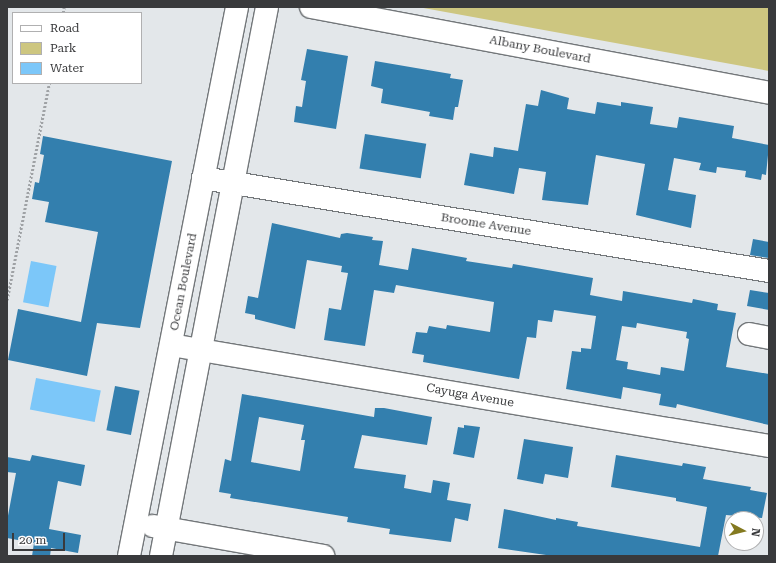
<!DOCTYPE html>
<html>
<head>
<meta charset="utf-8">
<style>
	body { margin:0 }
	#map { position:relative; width:776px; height:563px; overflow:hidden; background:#e3e7ea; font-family:"Roboto Serif",serif }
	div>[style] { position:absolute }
	.green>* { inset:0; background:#cdc680 }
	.water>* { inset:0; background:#7cc7f9; transform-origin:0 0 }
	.building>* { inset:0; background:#337fae; transform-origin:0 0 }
	.path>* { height:2.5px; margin-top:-1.25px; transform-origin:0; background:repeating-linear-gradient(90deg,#9fa2a5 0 2px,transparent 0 4px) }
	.roads { filter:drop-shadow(1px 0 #73777a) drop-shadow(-1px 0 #73777a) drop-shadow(0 1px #73777a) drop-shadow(0 -1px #73777a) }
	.minor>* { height:22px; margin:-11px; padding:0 11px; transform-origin:11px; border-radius:11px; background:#fff }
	span { translate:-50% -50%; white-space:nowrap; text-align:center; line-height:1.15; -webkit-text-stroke:4px #fff; paint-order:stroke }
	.street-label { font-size:12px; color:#393a3c }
	.frame { position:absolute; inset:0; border:8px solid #393a3c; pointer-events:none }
	.legend { position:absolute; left:12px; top:12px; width:130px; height:72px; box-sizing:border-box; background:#fff; border:1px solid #b0b0b1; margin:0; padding:5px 7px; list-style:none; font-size:12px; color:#393a3c }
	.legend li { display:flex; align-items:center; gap:8px; height:20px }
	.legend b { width:20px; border:1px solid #b0b0b1 }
	.north { position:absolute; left:724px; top:511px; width:40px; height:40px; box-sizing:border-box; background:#fff; border:1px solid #b0b0b1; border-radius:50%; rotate:97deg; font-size:11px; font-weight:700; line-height:16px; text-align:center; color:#393a3c }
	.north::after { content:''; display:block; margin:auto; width:14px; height:18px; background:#847a20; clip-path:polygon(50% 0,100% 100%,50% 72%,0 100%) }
	.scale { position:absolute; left:12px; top:533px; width:53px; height:18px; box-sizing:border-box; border:2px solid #393a3c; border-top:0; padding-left:5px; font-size:12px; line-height:14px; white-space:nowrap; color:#393a3c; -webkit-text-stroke:3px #fff; paint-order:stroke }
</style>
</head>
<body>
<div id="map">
	<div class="green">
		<i style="clip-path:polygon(418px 7px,769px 7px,769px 71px)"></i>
	</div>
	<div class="water">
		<i style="left:31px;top:261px;width:26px;height:42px;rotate:11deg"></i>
		<i style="left:36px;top:378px;width:66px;height:32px;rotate:11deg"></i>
	</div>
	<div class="building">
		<i style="clip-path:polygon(307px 49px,348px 56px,336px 129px,294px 122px,296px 106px,302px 107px,306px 81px,301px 80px)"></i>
		<i style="clip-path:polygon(375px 61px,451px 74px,450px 78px,463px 80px,458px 107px,455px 107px,453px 120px,429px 116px,430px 112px,381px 103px,383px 89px,371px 86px)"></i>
		<i style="clip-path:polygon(541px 90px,569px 98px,567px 109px,595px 114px,597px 102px,621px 106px,621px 102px,653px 107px,650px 124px,677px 128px,679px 117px,734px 126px,732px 138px,769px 145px,766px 175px,762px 174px,761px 180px,745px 177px,746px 171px,717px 167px,716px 173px,699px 170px,701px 163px,674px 158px,668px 190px,696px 195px,691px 228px,636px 215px,645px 164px,596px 155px,588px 205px,542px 200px,546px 172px,519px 168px,514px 194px,464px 185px,470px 153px,493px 157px,494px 147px,518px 151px,526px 104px,538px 106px)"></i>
		<i style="left:365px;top:134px;width:62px;height:35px;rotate:9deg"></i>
		<i style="clip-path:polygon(43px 136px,172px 161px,140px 328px,97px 323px,87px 376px,8px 360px,18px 309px,81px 322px,98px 232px,45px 222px,49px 202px,32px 199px,35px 182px,39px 183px,44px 155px,40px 154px)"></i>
		<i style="clip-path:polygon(evenodd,272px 223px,340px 238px,341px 234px,347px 233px,373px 237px,372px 240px,383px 241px,379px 265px,408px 270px,412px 248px,467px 258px,466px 261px,512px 268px,513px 264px,593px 278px,590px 295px,622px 301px,623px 291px,692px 303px,693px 299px,718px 304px,717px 310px,736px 313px,726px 367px,769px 374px,769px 425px,677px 404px,676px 408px,659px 405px,661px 394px,623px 387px,621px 399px,566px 389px,572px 351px,581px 352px,581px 348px,591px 349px,596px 316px,554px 310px,552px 322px,538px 320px,536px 338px,527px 337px,519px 379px,423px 362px,424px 355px,412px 353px,416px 332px,427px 333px,429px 326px,446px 329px,447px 325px,490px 332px,494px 302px,396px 285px,394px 293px,374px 290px,365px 346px,324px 340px,329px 308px,341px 310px,348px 273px,341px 272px,342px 266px,307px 260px,295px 329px,255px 319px,255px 315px,245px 313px,248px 296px,258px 298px,272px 223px,637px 323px,687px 332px,686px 338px,689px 339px,684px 371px,661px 367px,660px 375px,627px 369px,628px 362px,616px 360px,622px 326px,636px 328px,637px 323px)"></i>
		<i style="clip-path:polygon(753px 239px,769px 242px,769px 258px,750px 255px)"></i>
		<i style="clip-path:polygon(750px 290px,769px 293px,769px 310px,747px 306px)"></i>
		<i style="left:115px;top:386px;width:25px;height:45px;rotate:11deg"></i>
		<i style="clip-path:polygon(evenodd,242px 394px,374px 417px,375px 408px,384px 408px,432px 417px,427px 445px,362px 435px,354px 468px,406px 475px,404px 488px,431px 493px,433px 480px,450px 483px,447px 500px,471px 504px,468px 521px,455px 518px,451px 542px,389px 534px,390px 529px,347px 522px,348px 517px,230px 498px,231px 494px,219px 492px,225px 459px,231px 461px,242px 394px,259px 417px,304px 425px,301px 440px,305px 440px,300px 471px,251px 462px,259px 417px)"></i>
		<i style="clip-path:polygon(464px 425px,480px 427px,474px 458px,453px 454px,458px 427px,464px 428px)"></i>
		<i style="clip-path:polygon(524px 439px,573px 447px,568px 478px,545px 474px,543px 484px,517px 479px)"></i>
		<i style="clip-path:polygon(32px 455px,85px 465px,81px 486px,58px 481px,49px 529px,81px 535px,78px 553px,51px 548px,50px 556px,32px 556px,34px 543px,7px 538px,7px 521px,16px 473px,7px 472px,7px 457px,30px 461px)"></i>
		<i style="clip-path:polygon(616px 455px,682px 466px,683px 463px,706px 467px,703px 479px,751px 487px,750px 490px,767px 493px,762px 518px,726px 515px,718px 556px,553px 556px,498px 548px,504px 509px,556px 520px,556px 518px,578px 522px,577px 526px,700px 547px,707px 507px,676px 501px,676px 498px,611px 487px)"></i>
	</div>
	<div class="path">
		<i style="left:63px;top:13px;width:6px;rotate:-81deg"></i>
		<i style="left:7px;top:300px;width:221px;rotate:-79deg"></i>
	</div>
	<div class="roads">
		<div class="minor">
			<i style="left:311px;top:7px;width:466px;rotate:10.6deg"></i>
			<i style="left:203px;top:178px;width:574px;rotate:9.33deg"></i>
			<i style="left:749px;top:334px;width:20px;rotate:11deg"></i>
			<i style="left:171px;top:345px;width:606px;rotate:9.59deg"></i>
			<i style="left:153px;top:526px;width:173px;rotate:10deg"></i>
			<i style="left:129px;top:556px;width:560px;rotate:-78.87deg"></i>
			<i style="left:161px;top:556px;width:559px;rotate:-79.07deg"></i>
		</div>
	</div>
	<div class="street-label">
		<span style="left:540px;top:50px;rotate:11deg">Albany Boulevard</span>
		<span style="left:486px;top:225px;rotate:9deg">Broome Avenue</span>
		<span style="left:184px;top:282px;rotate:-79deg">Ocean Boulevard</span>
		<span style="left:470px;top:396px;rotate:10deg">Cayuga Avenue</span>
	</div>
	<div class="frame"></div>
	<ul class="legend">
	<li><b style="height:5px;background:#fff"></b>Road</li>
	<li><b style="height:11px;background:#cdc680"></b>Park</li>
	<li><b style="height:11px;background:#7cc7f9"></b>Water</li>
	</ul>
	<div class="north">N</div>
	<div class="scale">20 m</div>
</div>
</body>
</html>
